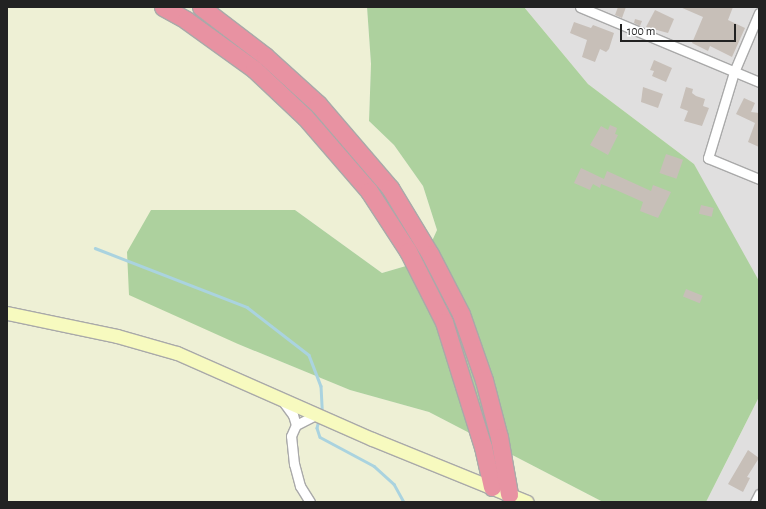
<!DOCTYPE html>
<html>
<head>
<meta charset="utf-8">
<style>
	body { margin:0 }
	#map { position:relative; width:766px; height:509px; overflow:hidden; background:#f2efe9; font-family:"Alegreya Sans",sans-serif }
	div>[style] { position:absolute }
	.residential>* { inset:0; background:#e0dfdf }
	.farmland>* { inset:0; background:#eef0d5 }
	.forest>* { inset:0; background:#add19e }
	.stream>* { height:2.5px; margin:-1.25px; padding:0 1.25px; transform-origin:1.25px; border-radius:1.25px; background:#aad3df }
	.building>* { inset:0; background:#c7bfb8; transform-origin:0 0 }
	.roads { filter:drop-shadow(1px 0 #a9a9a9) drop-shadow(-1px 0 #a9a9a9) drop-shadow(0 1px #a9a9a9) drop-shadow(0 -1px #a9a9a9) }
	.street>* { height:9px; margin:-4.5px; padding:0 4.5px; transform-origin:4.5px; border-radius:4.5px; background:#fff }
	.secondary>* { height:13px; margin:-6.5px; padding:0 6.5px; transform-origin:6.5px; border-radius:6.5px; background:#f7fabf }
	.highway>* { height:17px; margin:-8.5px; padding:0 8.5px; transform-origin:8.5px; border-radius:8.5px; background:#e892a2 }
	span { translate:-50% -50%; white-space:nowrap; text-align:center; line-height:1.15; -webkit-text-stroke:3px #fff; paint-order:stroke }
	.frame { position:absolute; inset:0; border:8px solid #222; pointer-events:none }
	.scale { position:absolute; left:620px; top:24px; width:116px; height:18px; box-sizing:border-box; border:2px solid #222; border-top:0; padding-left:5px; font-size:12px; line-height:14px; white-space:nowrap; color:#222; -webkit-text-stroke:3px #fff; paint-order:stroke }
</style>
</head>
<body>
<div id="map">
	<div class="residential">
		<i style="clip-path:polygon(524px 7px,759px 7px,759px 304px,694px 164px,588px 84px)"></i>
		<i style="clip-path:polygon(759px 397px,759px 502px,706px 502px)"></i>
	</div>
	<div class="farmland">
		<i style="clip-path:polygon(7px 7px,367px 7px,371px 64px,369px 121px,394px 145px,423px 186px,437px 230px,423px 261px,382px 273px,295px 210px,151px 210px,238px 344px,350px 390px,429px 412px,603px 502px,7px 502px)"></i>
	</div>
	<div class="forest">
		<i style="clip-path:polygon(367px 7px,524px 7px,588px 84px,694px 164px,759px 281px,759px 397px,706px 502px,603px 502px,429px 412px,350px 390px,238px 344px,129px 295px,127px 252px,151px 210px,295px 210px,382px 273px,423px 261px,437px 230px,423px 186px,394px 145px,369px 121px,371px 64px)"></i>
	</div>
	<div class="stream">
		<i style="left:95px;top:248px;width:163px;rotate:21.2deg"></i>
		<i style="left:247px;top:307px;width:78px;rotate:37.7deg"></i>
		<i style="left:309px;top:355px;width:33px;rotate:69deg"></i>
		<i style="left:321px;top:386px;width:22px;rotate:87deg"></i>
		<i style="left:319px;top:420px;width:8px;rotate:104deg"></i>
		<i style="left:317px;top:428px;width:9px;rotate:72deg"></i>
		<i style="left:320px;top:437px;width:61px;rotate:28.2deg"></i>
		<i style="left:374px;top:466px;width:27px;rotate:42deg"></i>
		<i style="left:394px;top:484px;width:21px;rotate:61deg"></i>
	</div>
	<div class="building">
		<i style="clip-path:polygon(618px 7px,626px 7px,622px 18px,615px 15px)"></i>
		<i style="clip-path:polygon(680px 7px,733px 7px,728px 20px,745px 28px,732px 57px,710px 46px,708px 51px,692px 43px,703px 17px)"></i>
		<i style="clip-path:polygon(655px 10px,674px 19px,668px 33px,646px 27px)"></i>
		<i style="clip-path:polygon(635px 19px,642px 21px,640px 26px,634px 23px)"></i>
		<i style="clip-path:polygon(574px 22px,591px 28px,593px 25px,614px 33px,609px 49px,606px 52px,600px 49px,595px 62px,582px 57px,587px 40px,570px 33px)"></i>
		<i style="clip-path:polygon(654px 60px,672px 68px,666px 82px,652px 76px,654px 71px,650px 70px)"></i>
		<i style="clip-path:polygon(643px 87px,663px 94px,658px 108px,641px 102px)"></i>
		<i style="clip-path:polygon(686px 87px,693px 89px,692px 93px,696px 96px,705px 99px,703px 106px,709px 108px,702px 126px,684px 121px,688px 111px,680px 108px)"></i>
		<i style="clip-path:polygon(744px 98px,755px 103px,751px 112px,759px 113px,759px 147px,748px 142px,755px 123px,736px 114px)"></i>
		<i style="clip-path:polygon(610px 125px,617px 128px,615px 134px,618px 135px,608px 155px,590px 145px,601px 126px,608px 130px)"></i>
		<i style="left:666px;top:154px;width:18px;height:20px;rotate:19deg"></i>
		<i style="clip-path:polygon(581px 168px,604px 179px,607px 171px,651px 191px,653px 185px,671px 192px,658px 218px,640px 211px,643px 202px,616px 190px,601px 184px,600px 188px,593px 184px,590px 190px,574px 183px)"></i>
		<i style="left:701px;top:205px;width:13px;height:9px;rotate:13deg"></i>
		<i style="left:686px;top:289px;width:18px;height:8px;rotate:22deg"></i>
		<i style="clip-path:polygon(748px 450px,759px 458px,747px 477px,750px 478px,743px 492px,728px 484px)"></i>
	</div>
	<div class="roads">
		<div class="street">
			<i style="left:580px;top:7px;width:194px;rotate:22.7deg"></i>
			<i style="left:759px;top:13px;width:64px;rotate:113deg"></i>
			<i style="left:734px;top:72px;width:90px;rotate:106.8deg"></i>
			<i style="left:708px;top:158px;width:55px;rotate:22.4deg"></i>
			<i style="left:282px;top:400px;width:19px;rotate:54deg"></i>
			<i style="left:293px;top:415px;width:10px;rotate:73deg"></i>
			<i style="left:310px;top:502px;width:19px;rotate:-122deg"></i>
			<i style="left:300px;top:486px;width:23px;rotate:-105deg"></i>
			<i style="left:294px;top:464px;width:28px;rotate:-96deg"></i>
			<i style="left:291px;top:436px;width:12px;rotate:-66deg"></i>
			<i style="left:296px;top:425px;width:22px;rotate:-27deg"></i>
			<i style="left:755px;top:502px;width:9px;rotate:-63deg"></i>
		</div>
		<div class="secondary">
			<i style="left:7px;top:313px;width:112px;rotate:11.8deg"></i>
			<i style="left:117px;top:336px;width:62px;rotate:15.8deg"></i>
			<i style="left:177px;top:353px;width:213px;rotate:23.8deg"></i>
			<i style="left:372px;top:439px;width:167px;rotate:22.1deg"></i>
		</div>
		<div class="highway">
			<i style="left:163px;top:7px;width:26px;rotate:29deg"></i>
			<i style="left:186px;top:20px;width:84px;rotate:35.8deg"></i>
			<i style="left:254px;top:69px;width:70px;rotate:43.3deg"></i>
			<i style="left:305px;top:117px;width:98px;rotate:49.1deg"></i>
			<i style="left:369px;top:191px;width:72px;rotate:57deg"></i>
			<i style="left:408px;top:251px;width:80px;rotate:63.1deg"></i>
			<i style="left:444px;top:322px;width:131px;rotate:72.7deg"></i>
			<i style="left:483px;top:447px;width:41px;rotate:77.3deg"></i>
			<i style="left:201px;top:7px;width:81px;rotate:37.4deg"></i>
			<i style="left:265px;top:56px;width:72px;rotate:42.2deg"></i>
			<i style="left:318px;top:104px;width:111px;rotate:49.4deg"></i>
			<i style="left:390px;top:188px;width:77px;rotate:58.8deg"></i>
			<i style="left:430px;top:254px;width:68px;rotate:62.7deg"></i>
			<i style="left:461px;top:314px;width:70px;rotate:70.8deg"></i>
			<i style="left:484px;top:380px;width:59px;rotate:75.3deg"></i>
			<i style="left:499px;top:437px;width:58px;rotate:80deg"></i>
		</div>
	</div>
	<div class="frame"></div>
	<div class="scale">100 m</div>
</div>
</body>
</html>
